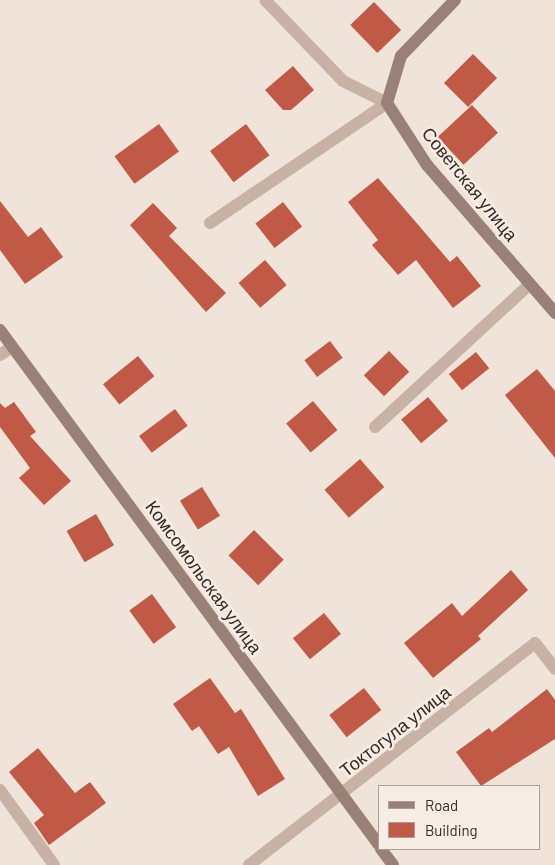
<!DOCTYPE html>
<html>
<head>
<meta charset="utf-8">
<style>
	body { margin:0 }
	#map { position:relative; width:555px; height:865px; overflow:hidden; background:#f0e3d9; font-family:Barlow,sans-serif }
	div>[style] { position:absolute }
	.building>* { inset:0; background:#c05946; transform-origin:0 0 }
	.street>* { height:12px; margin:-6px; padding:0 6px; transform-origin:6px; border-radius:6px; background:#c7b2a5 }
	.secondary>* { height:12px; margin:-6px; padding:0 6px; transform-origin:6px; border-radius:6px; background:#9a8177 }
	span { translate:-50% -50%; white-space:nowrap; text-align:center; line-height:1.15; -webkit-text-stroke:5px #f8ede4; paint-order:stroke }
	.street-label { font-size:18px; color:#332926 }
	.legend { position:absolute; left:378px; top:785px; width:162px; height:65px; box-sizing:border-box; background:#f8ede4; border:1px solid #a99f98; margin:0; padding:6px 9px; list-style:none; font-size:15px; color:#332926 }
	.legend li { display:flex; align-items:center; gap:10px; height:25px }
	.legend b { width:25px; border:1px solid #a99f98 }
</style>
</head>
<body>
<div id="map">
	<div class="building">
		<i style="left:374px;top:2px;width:39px;height:33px;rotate:46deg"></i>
		<i style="left:473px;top:54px;width:34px;height:41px;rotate:45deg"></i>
		<i style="clip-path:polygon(293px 66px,314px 90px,291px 110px,283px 110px,265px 90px)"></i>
		<i style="left:472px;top:105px;width:38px;height:47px;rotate:47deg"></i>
		<i style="left:159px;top:124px;width:34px;height:55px;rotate:54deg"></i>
		<i style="left:246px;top:124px;width:39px;height:45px;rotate:53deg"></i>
		<i style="clip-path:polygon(378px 178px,450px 262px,457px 256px,481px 286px,453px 308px,416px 260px,398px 275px,372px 245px,378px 240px,348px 202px)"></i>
		<i style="clip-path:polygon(0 201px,28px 237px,41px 227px,63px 257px,25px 284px,0 250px)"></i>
		<i style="left:283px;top:202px;width:31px;height:35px;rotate:52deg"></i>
		<i style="clip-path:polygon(153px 203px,177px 228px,169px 236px,226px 293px,206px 312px,130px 225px)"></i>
		<i style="left:265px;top:260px;width:33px;height:35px;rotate:49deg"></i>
		<i style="left:330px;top:341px;width:21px;height:32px;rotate:53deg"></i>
		<i style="left:389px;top:351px;width:29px;height:35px;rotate:46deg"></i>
		<i style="left:476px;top:352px;width:21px;height:35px;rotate:51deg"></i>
		<i style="left:138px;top:356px;width:26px;height:45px;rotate:51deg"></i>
		<i style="clip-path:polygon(537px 369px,555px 391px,555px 458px,505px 395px)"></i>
		<i style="left:428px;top:397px;width:31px;height:35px;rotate:50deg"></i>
		<i style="left:313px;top:401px;width:38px;height:35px;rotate:50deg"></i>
		<i style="clip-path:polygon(14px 402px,36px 432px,30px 436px,71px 481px,44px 505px,19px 478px,30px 468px,0 427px,0 403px,5px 408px)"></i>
		<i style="left:175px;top:409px;width:21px;height:45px;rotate:53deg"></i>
		<i style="left:360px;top:459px;width:37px;height:47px;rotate:49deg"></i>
		<i style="left:202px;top:487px;width:34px;height:26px;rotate:58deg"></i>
		<i style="left:96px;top:514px;width:36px;height:34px;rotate:60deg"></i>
		<i style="left:254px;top:530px;width:42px;height:36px;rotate:45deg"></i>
		<i style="clip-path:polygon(511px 570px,528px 590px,478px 636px,481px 639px,433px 678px,404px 643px,452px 603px,462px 616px)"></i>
		<i style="left:152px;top:594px;width:41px;height:28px;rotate:54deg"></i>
		<i style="left:324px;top:613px;width:27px;height:40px;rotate:51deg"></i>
		<i style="clip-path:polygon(210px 678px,235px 713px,241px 709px,285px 779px,258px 796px,229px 747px,218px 754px,199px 726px,192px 731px,173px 704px)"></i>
		<i style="left:364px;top:688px;width:28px;height:44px;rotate:52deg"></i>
		<i style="clip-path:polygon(547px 689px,555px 700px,555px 739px,481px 786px,456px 752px,489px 728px,492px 732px)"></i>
		<i style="clip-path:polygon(38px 748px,75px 793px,90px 782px,106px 803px,49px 845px,34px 823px,44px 815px,9px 772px)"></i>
	</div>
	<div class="street">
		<i style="left:210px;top:223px;width:214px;rotate:-34.1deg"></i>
		<i style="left:387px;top:103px;width:49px;rotate:-153.4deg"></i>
		<i style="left:343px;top:81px;width:112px;rotate:-133.9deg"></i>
		<i style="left:0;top:355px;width:14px;rotate:-34deg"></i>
		<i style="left:375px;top:427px;width:211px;rotate:-42.7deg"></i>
		<i style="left:0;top:790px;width:92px;rotate:54.2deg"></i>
		<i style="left:249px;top:865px;width:362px;rotate:-37.8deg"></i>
		<i style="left:535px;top:643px;width:33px;rotate:52deg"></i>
	</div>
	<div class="secondary">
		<i style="left:455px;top:0;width:78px;rotate:134deg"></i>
		<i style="left:401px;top:56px;width:49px;rotate:106.6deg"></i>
		<i style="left:387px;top:103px;width:74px;rotate:57.2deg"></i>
		<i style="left:427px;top:165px;width:196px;rotate:49.1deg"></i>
		<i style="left:0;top:330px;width:639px;rotate:53.65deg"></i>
		<i style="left:381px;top:849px;width:20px;rotate:53deg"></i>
	</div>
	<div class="street-label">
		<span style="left:470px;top:184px;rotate:51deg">Советская улица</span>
		<span style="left:204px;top:577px;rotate:54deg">Комсомольская улица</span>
		<span style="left:395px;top:731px;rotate:-38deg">Токтогула улица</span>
	</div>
	<ul class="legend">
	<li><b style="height:6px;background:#9a8177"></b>Road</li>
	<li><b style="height:14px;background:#c05946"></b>Building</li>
	</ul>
</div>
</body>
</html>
